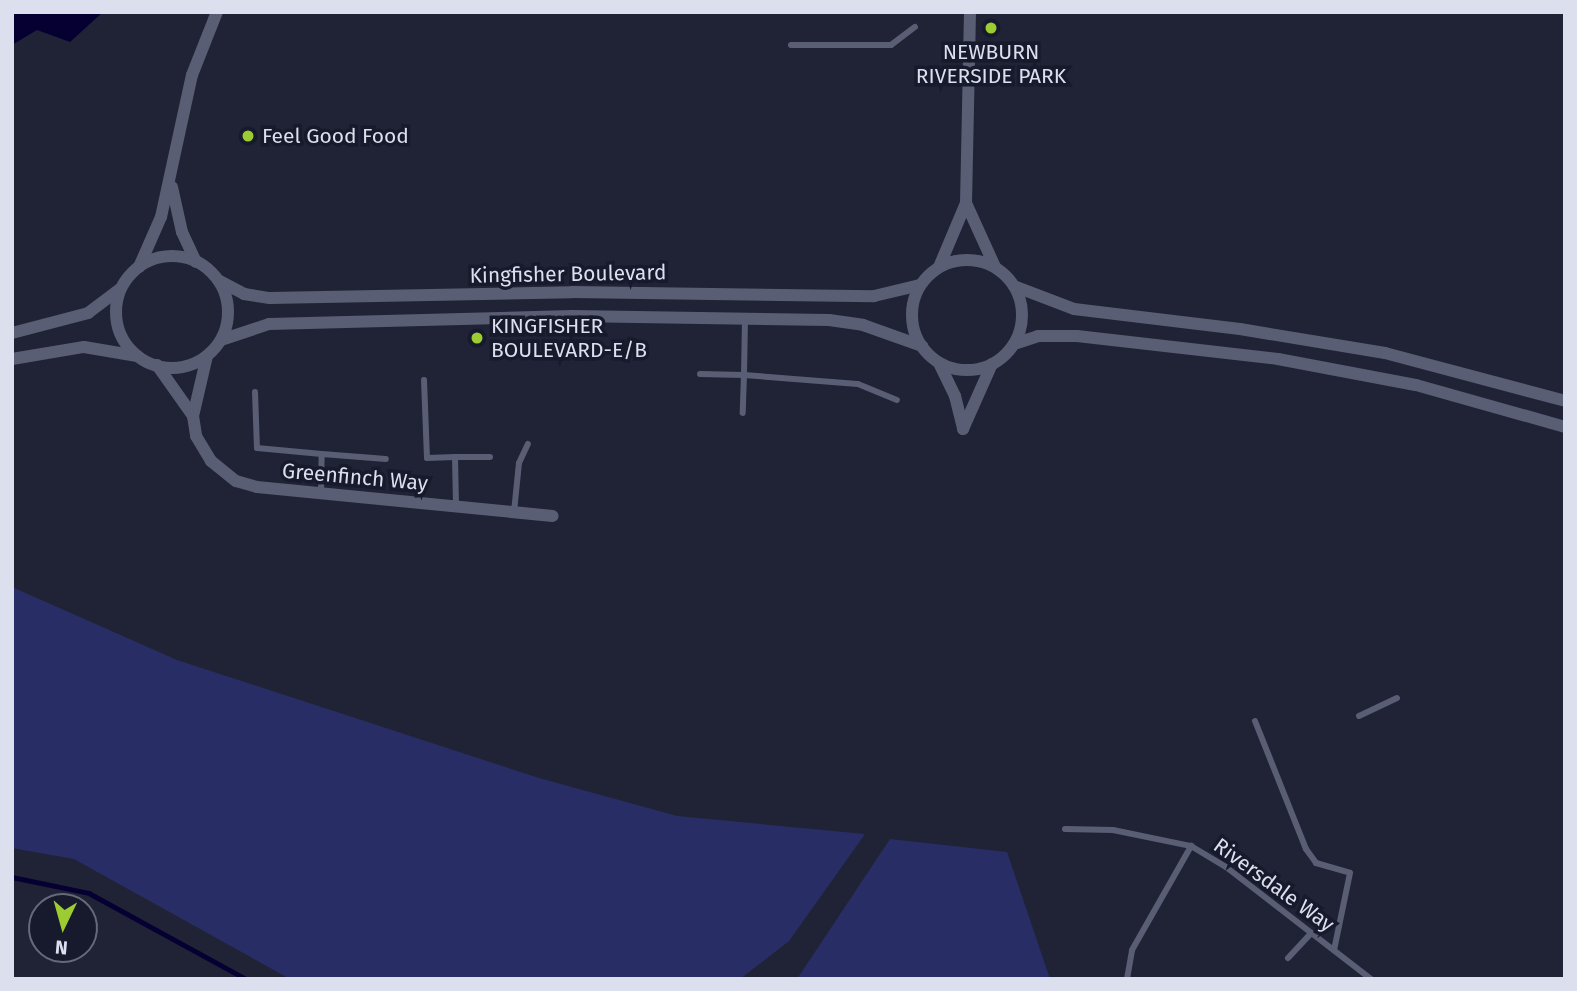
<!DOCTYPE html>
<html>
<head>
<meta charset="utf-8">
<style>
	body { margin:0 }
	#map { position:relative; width:1577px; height:991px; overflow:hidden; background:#202336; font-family:"Fira Sans",sans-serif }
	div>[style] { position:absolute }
	.green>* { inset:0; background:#282e65 }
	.water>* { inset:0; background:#060032 }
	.stream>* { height:4.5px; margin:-2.25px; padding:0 2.25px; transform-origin:2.25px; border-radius:2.25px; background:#060032 }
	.lane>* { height:6px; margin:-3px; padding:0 3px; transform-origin:3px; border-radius:3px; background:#595e74 }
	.street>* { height:12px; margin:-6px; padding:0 6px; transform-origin:6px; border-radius:6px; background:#595e74 }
	.street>.ring { margin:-6px; padding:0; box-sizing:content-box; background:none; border:12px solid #595e74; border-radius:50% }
	.dots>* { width:19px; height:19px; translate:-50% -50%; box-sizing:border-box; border:4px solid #161a2c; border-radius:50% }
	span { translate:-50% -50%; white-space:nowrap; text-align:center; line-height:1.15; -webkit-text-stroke:7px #161a2c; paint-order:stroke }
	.poi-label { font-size:21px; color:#dcdfed }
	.left { translate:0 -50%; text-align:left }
	.street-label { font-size:21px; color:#dcdfed }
	.frame { position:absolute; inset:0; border:14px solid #dcdfed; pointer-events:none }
	.north { position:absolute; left:28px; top:893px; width:70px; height:70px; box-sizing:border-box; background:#161a2c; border:2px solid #656979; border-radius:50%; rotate:185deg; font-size:19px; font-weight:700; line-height:28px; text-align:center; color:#dcdfed }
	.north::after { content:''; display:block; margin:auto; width:24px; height:32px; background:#9ccb32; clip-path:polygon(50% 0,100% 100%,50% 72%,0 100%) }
</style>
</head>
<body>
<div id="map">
	<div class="green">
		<i style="clip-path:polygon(12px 587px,177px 660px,539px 778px,677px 816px,865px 834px,789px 941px,740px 979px,290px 979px,74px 859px,12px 848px)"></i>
		<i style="clip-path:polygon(890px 839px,1007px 852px,1050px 979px,797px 979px)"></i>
	</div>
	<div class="water">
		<i style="clip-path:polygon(12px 12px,103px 12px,70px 42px,37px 30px,12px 45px)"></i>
	</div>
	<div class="stream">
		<i style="left:12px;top:877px;width:79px;rotate:11.7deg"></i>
		<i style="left:89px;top:893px;width:179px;rotate:28.7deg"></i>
	</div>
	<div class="lane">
		<i style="left:791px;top:45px;width:100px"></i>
		<i style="left:891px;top:45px;width:30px;rotate:-37deg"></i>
		<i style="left:745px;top:318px;width:57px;rotate:91deg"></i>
		<i style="left:744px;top:375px;width:114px;rotate:4.5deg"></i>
		<i style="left:858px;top:384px;width:42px;rotate:22.3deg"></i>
		<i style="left:700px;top:374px;width:44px;rotate:1.3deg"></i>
		<i style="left:744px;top:375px;width:38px;rotate:92deg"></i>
		<i style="left:424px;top:380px;width:78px;rotate:87.8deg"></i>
		<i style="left:427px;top:458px;width:28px;rotate:-2deg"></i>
		<i style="left:455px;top:457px;width:49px;rotate:88.8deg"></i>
		<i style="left:255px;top:392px;width:56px;rotate:88deg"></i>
		<i style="left:257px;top:448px;width:65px;rotate:5.3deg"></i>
		<i style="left:455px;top:457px;width:35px"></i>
		<i style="left:321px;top:493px;width:39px;rotate:-89deg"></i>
		<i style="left:322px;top:454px;width:64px;rotate:4.5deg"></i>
		<i style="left:514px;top:512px;width:49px;rotate:-84.2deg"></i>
		<i style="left:519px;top:463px;width:21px;rotate:-65deg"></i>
		<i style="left:1359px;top:716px;width:42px;rotate:-25.3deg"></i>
		<i style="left:1255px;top:721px;width:138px;rotate:68.3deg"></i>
		<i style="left:1306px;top:849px;width:17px;rotate:54deg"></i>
		<i style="left:1316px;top:863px;width:35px;rotate:16deg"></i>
		<i style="left:1350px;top:873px;width:79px;rotate:101.7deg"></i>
		<i style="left:1065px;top:829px;width:48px;rotate:1.2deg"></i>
		<i style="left:1113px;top:830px;width:80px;rotate:11.6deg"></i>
		<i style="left:1191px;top:846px;width:41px;rotate:31deg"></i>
		<i style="left:1226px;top:867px;width:183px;rotate:37.7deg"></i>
		<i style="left:1288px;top:958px;width:34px;rotate:-47deg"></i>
		<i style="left:1127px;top:979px;width:29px;rotate:-80deg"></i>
		<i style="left:1132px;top:950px;width:120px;rotate:-60.4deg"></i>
	</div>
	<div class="street">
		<i style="left:970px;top:12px;width:191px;rotate:91.2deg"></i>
		<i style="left:966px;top:203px;width:70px;rotate:65.6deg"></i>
		<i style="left:172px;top:187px;width:46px;rotate:77.5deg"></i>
		<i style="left:182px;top:232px;width:33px;rotate:65deg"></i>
		<i class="ring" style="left:116px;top:256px;width:100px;height:100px"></i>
		<i class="ring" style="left:912px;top:260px;width:98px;height:98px"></i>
		<i style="left:139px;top:267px;width:55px;rotate:-66.3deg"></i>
		<i style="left:161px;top:217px;width:145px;rotate:-77.7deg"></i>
		<i style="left:192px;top:75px;width:68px;rotate:-68.4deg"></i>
		<i style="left:939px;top:267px;width:69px;rotate:-67.1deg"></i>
		<i style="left:218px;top:280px;width:30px;rotate:28deg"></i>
		<i style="left:244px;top:294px;width:26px;rotate:9deg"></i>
		<i style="left:270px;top:298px;width:302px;rotate:-1.1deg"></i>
		<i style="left:572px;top:292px;width:302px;rotate:0.8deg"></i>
		<i style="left:874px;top:296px;width:47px;rotate:-13.4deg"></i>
		<i style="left:1014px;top:286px;width:64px;rotate:21deg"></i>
		<i style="left:1074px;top:309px;width:167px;rotate:6.9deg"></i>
		<i style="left:1240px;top:329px;width:147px;rotate:9.4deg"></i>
		<i style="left:1385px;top:353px;width:186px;rotate:14.9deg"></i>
		<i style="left:12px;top:333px;width:79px;rotate:-14.7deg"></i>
		<i style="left:88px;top:313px;width:40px;rotate:-37deg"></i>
		<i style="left:221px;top:340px;width:51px;rotate:-18.4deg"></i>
		<i style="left:269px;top:324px;width:303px;rotate:-1.5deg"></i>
		<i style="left:572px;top:316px;width:257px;rotate:0.9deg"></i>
		<i style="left:829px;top:320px;width:34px;rotate:8deg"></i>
		<i style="left:863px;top:325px;width:63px;rotate:19.6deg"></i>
		<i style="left:1014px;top:344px;width:25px;rotate:-18deg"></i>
		<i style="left:1038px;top:336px;width:39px"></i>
		<i style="left:1077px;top:336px;width:202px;rotate:6.5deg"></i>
		<i style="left:1278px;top:359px;width:140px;rotate:10.7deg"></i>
		<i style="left:1416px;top:385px;width:155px;rotate:15.7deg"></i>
		<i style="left:207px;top:356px;width:62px;rotate:103.1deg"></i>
		<i style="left:193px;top:416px;width:20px;rotate:81deg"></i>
		<i style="left:196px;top:436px;width:29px;rotate:59deg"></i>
		<i style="left:211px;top:461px;width:32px;rotate:39deg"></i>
		<i style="left:236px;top:481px;width:22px;rotate:16deg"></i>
		<i style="left:257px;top:487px;width:297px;rotate:5.6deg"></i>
		<i style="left:12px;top:359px;width:73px;rotate:-9.5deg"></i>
		<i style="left:84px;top:347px;width:54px;rotate:9.6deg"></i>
		<i style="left:939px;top:363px;width:37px;rotate:64deg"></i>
		<i style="left:955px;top:396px;width:34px;rotate:76deg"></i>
		<i style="left:963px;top:429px;width:71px;rotate:-66deg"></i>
		<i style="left:157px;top:365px;width:62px;rotate:54.8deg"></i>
	</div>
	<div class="dots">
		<i style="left:991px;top:28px;background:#9ccb32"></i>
		<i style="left:248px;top:136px;background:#9ccb32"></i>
		<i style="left:477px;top:338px;background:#9ccb32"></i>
	</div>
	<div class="poi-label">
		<span style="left:991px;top:64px">NEWBURN<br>RIVERSIDE PARK</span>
		<span class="left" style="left:262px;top:136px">Feel Good Food</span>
		<span class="left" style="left:491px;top:338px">KINGFISHER<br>BOULEVARD-E/B</span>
	</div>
	<div class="street-label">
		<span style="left:568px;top:274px;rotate:-1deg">Kingfisher Boulevard</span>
		<span style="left:355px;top:477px;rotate:5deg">Greenfinch Way</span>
		<span style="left:1274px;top:885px;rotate:36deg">Riversdale Way</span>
	</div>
	<div class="frame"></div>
	<div class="north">N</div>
</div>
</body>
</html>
